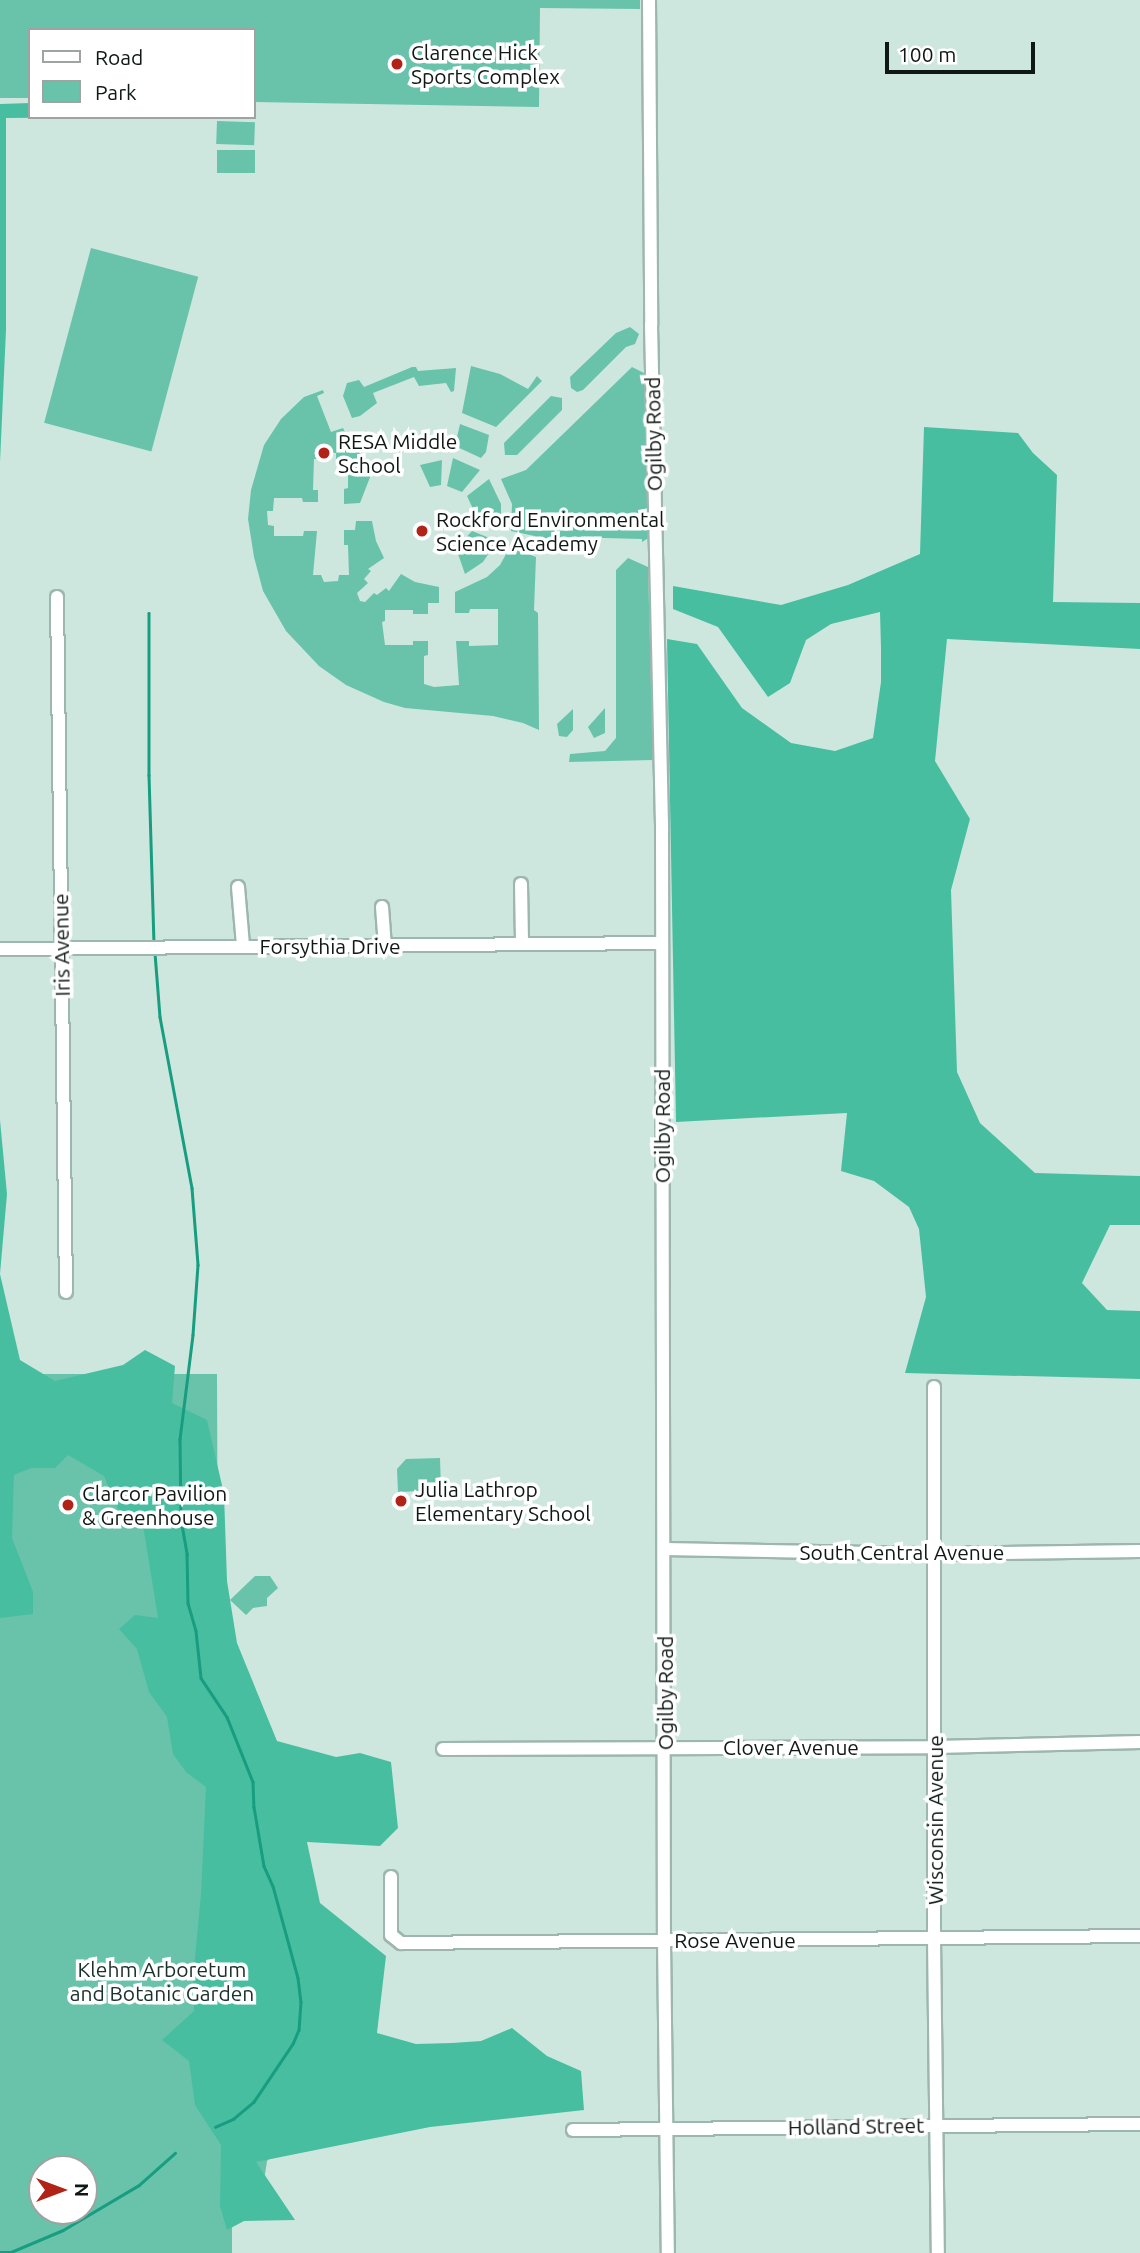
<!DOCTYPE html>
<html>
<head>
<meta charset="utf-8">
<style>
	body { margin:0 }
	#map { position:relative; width:1140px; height:2253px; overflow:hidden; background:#cde7de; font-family:Ubuntu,sans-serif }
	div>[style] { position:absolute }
	.green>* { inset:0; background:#68c3aa; transform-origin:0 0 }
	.forest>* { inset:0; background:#48bea1 }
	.stream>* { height:2.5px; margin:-1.25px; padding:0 1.25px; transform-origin:1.25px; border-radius:1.25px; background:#189d81 }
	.roads { filter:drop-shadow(2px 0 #9db6ae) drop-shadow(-2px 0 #9db6ae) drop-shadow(0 2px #9db6ae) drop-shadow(0 -2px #9db6ae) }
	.minor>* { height:12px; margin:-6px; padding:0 6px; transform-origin:6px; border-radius:6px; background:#fff }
	.dots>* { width:19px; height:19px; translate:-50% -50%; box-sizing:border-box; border:4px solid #fff; border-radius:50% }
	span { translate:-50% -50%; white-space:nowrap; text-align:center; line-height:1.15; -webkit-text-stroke:7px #fff; paint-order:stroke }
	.poi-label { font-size:21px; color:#0f1815 }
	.left { translate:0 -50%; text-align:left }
	.street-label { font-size:21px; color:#0f1815 }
	.park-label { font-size:21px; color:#1b302a }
	.legend { position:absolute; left:28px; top:28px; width:228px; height:91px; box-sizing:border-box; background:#fff; border:2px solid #9fa3a1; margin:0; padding:9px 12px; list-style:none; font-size:21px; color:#0f1815 }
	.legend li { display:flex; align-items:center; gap:14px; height:35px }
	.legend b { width:35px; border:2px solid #9fa3a1 }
	.north { position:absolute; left:28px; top:2155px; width:70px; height:70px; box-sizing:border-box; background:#fff; border:2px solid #9fa3a1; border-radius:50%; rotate:90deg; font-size:19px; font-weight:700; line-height:28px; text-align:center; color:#0f1815 }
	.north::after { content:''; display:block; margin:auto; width:24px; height:32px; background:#b12217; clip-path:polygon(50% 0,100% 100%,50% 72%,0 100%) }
	.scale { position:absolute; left:885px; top:42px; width:150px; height:32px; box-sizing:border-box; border:4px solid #0f1815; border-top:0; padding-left:9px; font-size:21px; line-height:24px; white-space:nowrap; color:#0f1815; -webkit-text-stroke:5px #fff; paint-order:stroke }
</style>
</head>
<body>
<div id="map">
	<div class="green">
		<i style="clip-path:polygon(0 0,640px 0,640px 9px,540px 8px,539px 107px,254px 102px,254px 30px,30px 30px,30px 98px,0 98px)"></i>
		<i style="left:217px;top:121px;width:38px;height:23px;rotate:2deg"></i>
		<i style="left:217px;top:150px;width:38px;height:23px"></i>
		<i style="left:91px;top:248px;width:111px;height:181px;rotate:15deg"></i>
		<i style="clip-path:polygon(630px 327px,639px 334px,635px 344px,626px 347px,583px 390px,577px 392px,571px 388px,570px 377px,616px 333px)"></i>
		<i style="clip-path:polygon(471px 366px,500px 374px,528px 389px,537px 376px,542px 381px,496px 427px,462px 413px)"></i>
		<i style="clip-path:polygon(412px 367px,416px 367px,418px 371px,456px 368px,454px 391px,451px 392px,446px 383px,419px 386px,414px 377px,373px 393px,377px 403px,360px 416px,352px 418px,343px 396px,347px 383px,359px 380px,364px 387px)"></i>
		<i style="clip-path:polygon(632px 367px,646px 374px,650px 537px,642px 542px,642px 539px,567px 537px,549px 539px,511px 531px,512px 504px,501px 479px,526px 470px)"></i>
		<i style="clip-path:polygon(323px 390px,324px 393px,317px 396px,331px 432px,343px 428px,352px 445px,374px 467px,360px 503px,344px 504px,344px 489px,348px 488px,348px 459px,336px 459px,336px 453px,326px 453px,326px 459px,314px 459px,313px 490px,318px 490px,318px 502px,303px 502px,302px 498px,274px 498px,273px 511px,267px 511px,268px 525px,274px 526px,274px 536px,303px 536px,304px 531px,317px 531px,313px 575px,321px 575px,324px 582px,338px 581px,339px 575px,349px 575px,348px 545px,344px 545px,344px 530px,355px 530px,356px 521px,372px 521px,376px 541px,384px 558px,368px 569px,371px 571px,364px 579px,368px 583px,357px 593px,360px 601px,365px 602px,374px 593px,377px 595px,386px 588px,389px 591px,401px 574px,415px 582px,439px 587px,439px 603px,428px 603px,428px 614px,413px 614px,413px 610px,385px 610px,385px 621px,382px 622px,385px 645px,413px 645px,413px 641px,428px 641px,428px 655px,424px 656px,424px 684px,434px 687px,459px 685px,456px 641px,469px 641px,469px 646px,498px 645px,498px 609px,470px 609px,469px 613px,455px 613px,455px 592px,487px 577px,500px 565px,510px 547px,536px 557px,534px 610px,538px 613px,539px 730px,523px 723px,493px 716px,405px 708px,384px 702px,346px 685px,319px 666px,286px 631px,263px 591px,254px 557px,248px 519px,251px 490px,264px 445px,281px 419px,304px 397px)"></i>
		<i style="clip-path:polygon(551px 396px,562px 398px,562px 410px,517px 455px,505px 455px,504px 443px)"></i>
		<i style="clip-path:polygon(460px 424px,489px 435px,486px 452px,481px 458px,455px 446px)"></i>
		<i style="clip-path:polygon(453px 458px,480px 470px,462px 492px,447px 486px)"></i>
		<i style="clip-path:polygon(442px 460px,441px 485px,430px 487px,420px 465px)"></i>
		<i style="clip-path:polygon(489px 479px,501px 504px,501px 529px,473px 524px,474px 511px,467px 496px)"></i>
		<i style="clip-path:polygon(472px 531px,497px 541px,483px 562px,465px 574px,456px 548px)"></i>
		<i style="clip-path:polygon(628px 558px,648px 567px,653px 760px,569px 762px,570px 754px,605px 751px,616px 738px,616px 570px)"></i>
		<i style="clip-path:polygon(605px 708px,605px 733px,594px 738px,588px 727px)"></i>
		<i style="clip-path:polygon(573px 709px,573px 730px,567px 737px,559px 736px,557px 724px)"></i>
		<i style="clip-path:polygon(evenodd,0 1340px,12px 1374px,217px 1374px,218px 1621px,296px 2133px,267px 2161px,261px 2201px,232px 2202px,232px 2253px,0 2253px,0 1340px,42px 2169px,84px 2169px,84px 2211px,42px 2211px,42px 2169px)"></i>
		<i style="clip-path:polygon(440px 1458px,441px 1490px,398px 1492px,397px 1469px,406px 1459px)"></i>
		<i style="clip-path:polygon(255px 1576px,270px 1576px,278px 1588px,267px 1598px,267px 1606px,253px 1608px,246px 1615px,230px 1600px)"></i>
	</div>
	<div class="forest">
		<i style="clip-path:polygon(30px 103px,30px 117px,136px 117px,6px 118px,6px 330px,0 462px,0 104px)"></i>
		<i style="clip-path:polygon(924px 427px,1018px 433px,1033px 453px,1057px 475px,1053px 602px,1140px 603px,1140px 649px,947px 639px,935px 761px,970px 819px,951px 890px,957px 1072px,980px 1123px,1035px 1173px,1140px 1176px,1140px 1225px,1110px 1225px,1082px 1283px,1107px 1310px,1140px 1311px,1140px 1379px,905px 1373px,926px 1297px,919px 1229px,909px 1207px,874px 1181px,841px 1171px,847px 1113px,676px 1122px,667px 639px,697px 644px,742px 708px,791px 743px,835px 751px,873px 738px,881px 682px,881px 648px,880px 612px,831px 624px,806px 640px,790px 683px,768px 697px,718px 627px,673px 609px,673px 586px,781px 605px,848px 585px,920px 554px)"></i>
		<i style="clip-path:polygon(0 1120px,7px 1194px,0 1274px,20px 1360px,55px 1381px,123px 1365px,145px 1350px,175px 1366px,172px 1403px,207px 1420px,224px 1494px,227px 1581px,237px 1643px,277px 1741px,336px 1757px,360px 1753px,391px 1762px,398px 1828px,380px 1846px,307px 1842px,320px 1903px,386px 1956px,377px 2033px,416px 2044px,452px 2043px,481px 2041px,512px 2028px,547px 2056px,581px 2071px,584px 2110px,430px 2127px,256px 2162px,295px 2220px,244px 2221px,227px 2230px,220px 2206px,221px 2145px,195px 2105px,189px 2061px,162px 2040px,194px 2011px,193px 1978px,201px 1894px,206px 1787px,186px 1772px,173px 1754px,167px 1717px,149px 1692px,137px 1649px,119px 1629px,135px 1615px,158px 1618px,142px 1519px,122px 1518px,104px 1476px,68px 1455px,55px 1468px,31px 1468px,14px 1475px,12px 1538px,33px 1592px,33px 1614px,0 1618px)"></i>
	</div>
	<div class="stream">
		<i style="left:149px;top:613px;width:162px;rotate:90deg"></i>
		<i style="left:149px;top:775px;width:168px;rotate:88.3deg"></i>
		<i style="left:155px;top:953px;width:64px;rotate:85.5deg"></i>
		<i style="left:160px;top:1017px;width:174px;rotate:79.4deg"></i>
		<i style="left:192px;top:1188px;width:77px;rotate:85.5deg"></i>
		<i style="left:198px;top:1265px;width:70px;rotate:94.1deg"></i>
		<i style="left:193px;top:1335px;width:105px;rotate:97.1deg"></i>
		<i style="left:180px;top:1439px;width:80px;rotate:89.3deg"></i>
		<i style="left:181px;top:1519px;width:36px;rotate:80deg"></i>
		<i style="left:187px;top:1554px;width:49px;rotate:88.8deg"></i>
		<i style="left:188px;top:1603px;width:29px;rotate:74deg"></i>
		<i style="left:196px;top:1631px;width:47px;rotate:83.9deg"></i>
		<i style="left:201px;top:1678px;width:47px;rotate:56.3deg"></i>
		<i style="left:227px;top:1717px;width:70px;rotate:68.2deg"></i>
		<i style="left:253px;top:1782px;width:25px;rotate:88deg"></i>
		<i style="left:254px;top:1807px;width:60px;rotate:80.4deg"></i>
		<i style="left:264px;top:1866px;width:22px;rotate:66deg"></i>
		<i style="left:273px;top:1886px;width:95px;rotate:74.8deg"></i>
		<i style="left:298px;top:1978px;width:24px;rotate:83deg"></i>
		<i style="left:301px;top:2002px;width:28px;rotate:94deg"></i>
		<i style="left:299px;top:2030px;width:15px;rotate:113deg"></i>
		<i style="left:293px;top:2044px;width:70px;rotate:123.9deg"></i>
		<i style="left:254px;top:2102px;width:26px;rotate:140deg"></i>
		<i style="left:234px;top:2119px;width:20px;rotate:156deg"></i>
		<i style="left:0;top:2252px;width:11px"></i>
		<i style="left:11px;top:2252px;width:56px;rotate:-22.9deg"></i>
		<i style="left:63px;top:2230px;width:88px;rotate:-30.6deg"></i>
		<i style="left:139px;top:2185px;width:48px;rotate:-41.6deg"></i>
	</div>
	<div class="roads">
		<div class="minor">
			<i style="left:649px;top:0;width:325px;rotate:89.6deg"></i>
			<i style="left:651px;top:325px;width:501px;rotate:88.74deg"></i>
			<i style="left:662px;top:826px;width:1114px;rotate:89.9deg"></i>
			<i style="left:664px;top:1940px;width:313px;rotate:89.3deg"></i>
			<i style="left:57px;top:597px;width:695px;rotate:89.26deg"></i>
			<i style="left:521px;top:884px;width:58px;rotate:89deg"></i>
			<i style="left:238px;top:887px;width:58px;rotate:85.1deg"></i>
			<i style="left:382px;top:907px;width:40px;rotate:85.7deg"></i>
			<i style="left:0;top:949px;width:661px;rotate:-0.52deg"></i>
			<i style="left:934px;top:1387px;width:552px;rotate:90deg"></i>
			<i style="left:934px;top:1939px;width:314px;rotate:89.3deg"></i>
			<i style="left:665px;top:1549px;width:269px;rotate:1.1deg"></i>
			<i style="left:934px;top:1554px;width:206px;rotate:-0.8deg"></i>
			<i style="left:443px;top:1749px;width:492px;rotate:-0.2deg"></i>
			<i style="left:935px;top:1747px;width:205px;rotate:-1.4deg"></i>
			<i style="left:391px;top:1877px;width:58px;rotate:90deg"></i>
			<i style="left:391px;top:1935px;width:13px;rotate:39deg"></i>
			<i style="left:401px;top:1943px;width:739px;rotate:-0.54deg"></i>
			<i style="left:573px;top:2130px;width:567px;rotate:-0.61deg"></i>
		</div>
	</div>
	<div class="dots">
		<i style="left:397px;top:64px;background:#b12217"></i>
		<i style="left:324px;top:453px;background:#b12217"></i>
		<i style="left:422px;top:531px;background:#b12217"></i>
		<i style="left:401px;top:1501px;background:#b12217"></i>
		<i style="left:68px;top:1505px;background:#b12217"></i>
	</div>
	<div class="poi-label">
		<span class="left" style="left:411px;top:64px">Clarence Hick<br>Sports Complex</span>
		<span class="left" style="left:338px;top:453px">RESA Middle<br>School</span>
		<span class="left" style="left:436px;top:531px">Rockford Environmental<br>Science Academy</span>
		<span class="left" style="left:415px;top:1501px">Julia Lathrop<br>Elementary School</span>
		<span class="left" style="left:82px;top:1505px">Clarcor Pavilion<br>&amp; Greenhouse</span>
	</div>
	<div class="street-label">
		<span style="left:653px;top:434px;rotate:-91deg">Ogilby Road</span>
		<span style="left:61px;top:945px;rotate:-91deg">Iris Avenue</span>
		<span style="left:330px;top:946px">Forsythia Drive</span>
		<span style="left:662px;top:1126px;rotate:-90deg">Ogilby Road</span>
		<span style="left:902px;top:1552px">South Central Avenue</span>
		<span style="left:665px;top:1693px;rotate:-90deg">Ogilby Road</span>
		<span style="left:791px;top:1747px">Clover Avenue</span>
		<span style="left:935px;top:1820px;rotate:-90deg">Wisconsin Avenue</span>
		<span style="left:735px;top:1940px">Rose Avenue</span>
		<span style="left:856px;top:2126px;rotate:-1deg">Holland Street</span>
	</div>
	<div class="park-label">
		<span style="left:162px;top:1981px">Klehm Arboretum<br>and Botanic Garden</span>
	</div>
	<ul class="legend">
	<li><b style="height:9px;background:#fff"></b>Road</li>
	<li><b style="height:19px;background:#68c3aa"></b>Park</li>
	</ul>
	<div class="north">N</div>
	<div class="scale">100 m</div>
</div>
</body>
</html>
